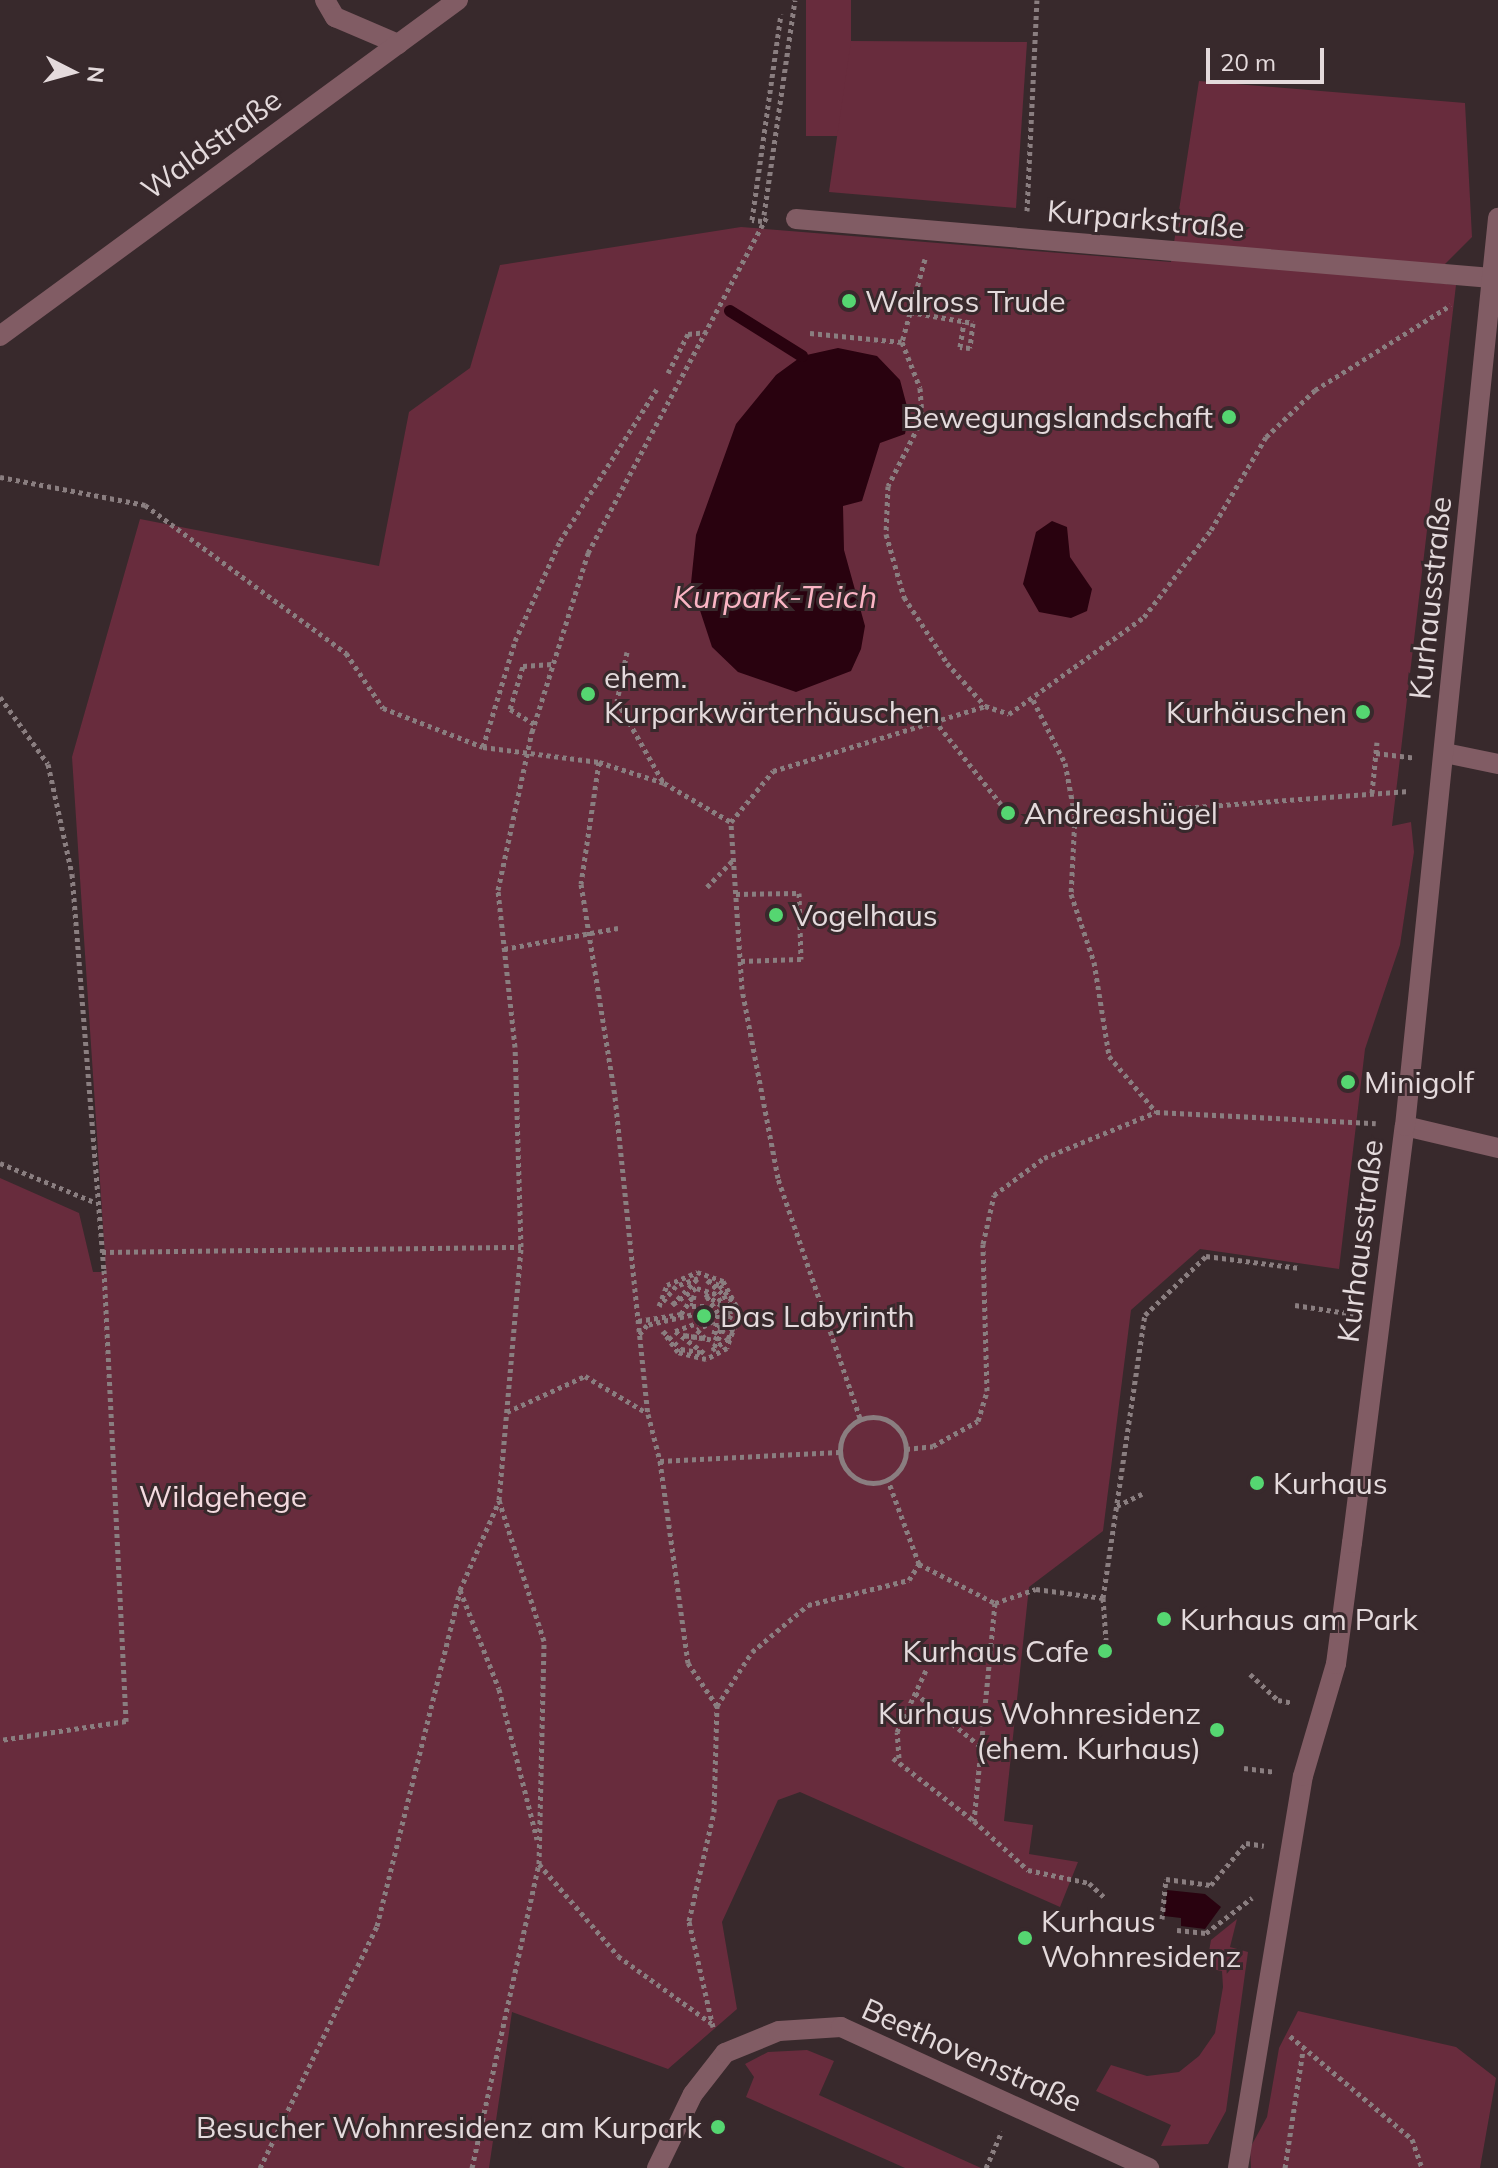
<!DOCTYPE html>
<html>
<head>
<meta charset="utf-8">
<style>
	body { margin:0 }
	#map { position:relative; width:1498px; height:2168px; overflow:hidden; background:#38292c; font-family:Mulish,sans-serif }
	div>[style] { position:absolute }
	.green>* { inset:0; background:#682c3d; transform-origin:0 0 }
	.water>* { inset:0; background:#29020f }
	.stream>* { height:12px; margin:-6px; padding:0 6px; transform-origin:6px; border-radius:6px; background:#29020f }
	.path>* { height:5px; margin-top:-2.5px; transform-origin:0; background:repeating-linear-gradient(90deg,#8a7e80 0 4px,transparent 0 8px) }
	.path>.ring { margin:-2.5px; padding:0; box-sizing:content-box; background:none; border:5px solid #8a7e80; border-radius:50% }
	.minor>* { height:20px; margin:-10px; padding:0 10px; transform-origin:10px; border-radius:10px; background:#815c64 }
	.dots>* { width:22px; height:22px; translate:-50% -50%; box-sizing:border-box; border:4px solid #38292c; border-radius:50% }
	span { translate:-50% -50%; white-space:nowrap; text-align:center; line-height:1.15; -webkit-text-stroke:6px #38292c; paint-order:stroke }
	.street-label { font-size:30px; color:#e4dadc }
	.poi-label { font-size:30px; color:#e4dadc }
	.left { translate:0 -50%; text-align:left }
	.right { translate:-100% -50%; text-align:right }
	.park-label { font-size:30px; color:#f3dadf }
	.water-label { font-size:32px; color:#fbb4c4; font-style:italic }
	.north { position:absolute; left:32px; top:32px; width:80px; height:80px; -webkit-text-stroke:6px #38292c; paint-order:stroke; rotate:96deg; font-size:22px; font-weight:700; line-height:32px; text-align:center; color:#e4dadc }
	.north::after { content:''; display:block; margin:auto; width:28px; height:36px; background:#e4dadc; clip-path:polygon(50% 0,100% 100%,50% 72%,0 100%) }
	.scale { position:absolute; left:1206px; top:48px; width:118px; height:36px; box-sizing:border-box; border:4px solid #e4dadc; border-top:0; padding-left:10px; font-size:24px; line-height:28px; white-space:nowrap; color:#e4dadc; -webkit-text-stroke:6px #38292c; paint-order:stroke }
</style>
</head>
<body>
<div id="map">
	<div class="green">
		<i style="left:806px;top:0;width:45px;height:136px"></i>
		<i style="clip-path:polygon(851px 41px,1027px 42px,1016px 208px,829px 192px)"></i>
		<i style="clip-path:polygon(1199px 81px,1465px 103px,1472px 237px,1427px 282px,1456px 285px,1392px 826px,1411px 822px,1414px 852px,1400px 945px,1365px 1049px,1339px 1269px,1200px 1249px,1131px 1310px,1103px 1531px,1029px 1587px,1004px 1821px,1033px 1825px,1029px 1854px,1078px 1862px,1060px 1907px,800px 1792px,778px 1800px,722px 1922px,737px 2009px,668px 2069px,512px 2012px,489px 2168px,0 2168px,0 1178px,79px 1213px,93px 1272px,106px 1272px,72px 757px,140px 519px,379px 566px,409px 412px,470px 368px,500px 265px,741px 227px,1171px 262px)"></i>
		<i style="clip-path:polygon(1237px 1919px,1230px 1947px,1248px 1952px,1226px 2111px,1208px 2144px,1161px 2146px,1171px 2125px,1096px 2091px,1111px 2065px,1147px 2076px,1179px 2072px,1199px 2056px,1215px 2033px,1223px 1987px,1222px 1971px,1206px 1968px,1211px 1940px)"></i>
		<i style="clip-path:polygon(1298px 2011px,1456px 2047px,1496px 2078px,1480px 2168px,1251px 2168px,1250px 2148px,1267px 2117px,1279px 2048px)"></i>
		<i style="clip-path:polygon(807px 2050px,834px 2061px,819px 2095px,981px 2168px,905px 2168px,746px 2097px,754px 2077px,745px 2064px,768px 2052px)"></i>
	</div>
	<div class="water">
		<i style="clip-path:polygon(838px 348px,877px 356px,900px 380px,909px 414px,905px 434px,880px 443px,862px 501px,843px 506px,844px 550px,865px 626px,861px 649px,851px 671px,796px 692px,738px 672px,712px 647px,691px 583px,696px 535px,736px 424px,776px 375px,802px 356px)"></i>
		<i style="clip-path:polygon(1052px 521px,1067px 527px,1070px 557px,1092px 589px,1087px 611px,1071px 618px,1039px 612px,1023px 584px,1036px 532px)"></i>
		<i style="clip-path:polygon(1167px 1890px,1205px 1894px,1221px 1907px,1205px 1929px,1181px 1926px,1181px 1918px,1164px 1916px)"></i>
	</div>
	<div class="stream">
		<i style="left:730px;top:311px;width:85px;rotate:32deg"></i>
	</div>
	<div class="path">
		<i style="left:1027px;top:211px;width:211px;rotate:-87.3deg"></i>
		<i style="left:764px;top:215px;width:217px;rotate:-81.8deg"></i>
		<i style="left:762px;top:221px;width:10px;rotate:-174deg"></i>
		<i style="left:752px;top:220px;width:208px;rotate:-82deg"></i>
		<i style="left:925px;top:259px;width:86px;rotate:105.5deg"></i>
		<i style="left:902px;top:342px;width:49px;rotate:68.6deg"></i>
		<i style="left:920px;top:388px;width:31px;rotate:86deg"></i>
		<i style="left:922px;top:419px;width:75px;rotate:116.9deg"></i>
		<i style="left:888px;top:486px;width:48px;rotate:92.4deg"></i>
		<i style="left:886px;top:534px;width:66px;rotate:74.1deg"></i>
		<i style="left:904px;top:597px;width:79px;rotate:56.9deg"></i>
		<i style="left:947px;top:663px;width:57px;rotate:48.5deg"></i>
		<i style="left:985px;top:706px;width:25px;rotate:18deg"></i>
		<i style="left:1009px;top:714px;width:166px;rotate:-35.7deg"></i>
		<i style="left:1144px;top:617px;width:110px;rotate:-52.4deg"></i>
		<i style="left:1211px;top:530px;width:108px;rotate:-59.4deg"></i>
		<i style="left:1266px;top:437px;width:68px;rotate:-43.8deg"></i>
		<i style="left:1315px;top:390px;width:160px;rotate:-32deg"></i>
		<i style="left:910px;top:312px;width:64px;rotate:9.9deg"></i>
		<i style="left:973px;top:323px;width:25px;rotate:97deg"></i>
		<i style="left:970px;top:348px;width:10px;rotate:-174deg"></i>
		<i style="left:960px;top:347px;width:25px;rotate:-81deg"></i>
		<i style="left:810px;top:333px;width:92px;rotate:5.6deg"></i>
		<i style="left:668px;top:373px;width:44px;rotate:-62.9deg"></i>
		<i style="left:688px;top:334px;width:19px;rotate:-6deg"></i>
		<i style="left:0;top:477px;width:148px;rotate:10.9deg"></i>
		<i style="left:145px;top:505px;width:250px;rotate:36.4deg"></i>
		<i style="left:346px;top:653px;width:66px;rotate:56.1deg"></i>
		<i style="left:383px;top:708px;width:107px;rotate:21.3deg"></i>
		<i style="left:483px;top:747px;width:117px;rotate:7.4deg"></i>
		<i style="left:599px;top:762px;width:68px;rotate:17.9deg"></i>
		<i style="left:664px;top:783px;width:78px;rotate:30.2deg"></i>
		<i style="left:627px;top:652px;width:50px;rotate:101.5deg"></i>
		<i style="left:617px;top:701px;width:93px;rotate:60.4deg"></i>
		<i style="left:0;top:697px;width:82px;rotate:54.4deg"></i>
		<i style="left:48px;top:764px;width:113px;rotate:77.7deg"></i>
		<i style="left:72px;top:874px;width:397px;rotate:85.4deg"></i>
		<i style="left:104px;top:1270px;width:452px;rotate:87.2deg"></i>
		<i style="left:126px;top:1721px;width:127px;rotate:171.4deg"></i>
		<i style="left:1033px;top:700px;width:71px;rotate:63.1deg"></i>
		<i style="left:1065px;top:763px;width:54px;rotate:79.3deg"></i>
		<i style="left:1075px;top:816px;width:78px;rotate:92.9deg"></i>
		<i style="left:1071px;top:894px;width:72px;rotate:71.3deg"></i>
		<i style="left:1094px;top:962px;width:95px;rotate:80.9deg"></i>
		<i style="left:1109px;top:1056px;width:73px;rotate:50deg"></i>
		<i style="left:1156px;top:1112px;width:220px;rotate:2.9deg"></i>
		<i style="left:534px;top:724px;width:28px;rotate:-148deg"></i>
		<i style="left:510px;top:709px;width:45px;rotate:-73.2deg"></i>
		<i style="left:523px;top:666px;width:29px;rotate:-4deg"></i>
		<i style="left:939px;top:726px;width:111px;rotate:51.6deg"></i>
		<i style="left:483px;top:747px;width:111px;rotate:-73.2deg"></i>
		<i style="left:515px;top:641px;width:110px;rotate:-65.8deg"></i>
		<i style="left:560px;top:541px;width:180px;rotate:-57.5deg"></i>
		<i style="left:1376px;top:753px;width:39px;rotate:7deg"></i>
		<i style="left:599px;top:762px;width:123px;rotate:98.4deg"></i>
		<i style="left:581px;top:884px;width:216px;rotate:80.9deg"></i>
		<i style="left:615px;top:1097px;width:319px;rotate:84.1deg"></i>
		<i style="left:648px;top:1414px;width:49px;rotate:75.7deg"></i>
		<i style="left:1372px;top:793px;width:51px;rotate:-84.4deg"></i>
		<i style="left:1075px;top:816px;width:335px;rotate:-4.3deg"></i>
		<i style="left:707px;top:887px;width:37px;rotate:-46deg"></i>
		<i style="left:736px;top:894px;width:63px;rotate:-0.9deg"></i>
		<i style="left:799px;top:893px;width:66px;rotate:88.3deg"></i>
		<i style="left:801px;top:959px;width:61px;rotate:178.1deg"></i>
		<i style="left:504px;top:949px;width:116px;rotate:-10.4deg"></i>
		<i style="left:0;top:1163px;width:102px;rotate:22.5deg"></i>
		<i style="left:102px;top:1252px;width:419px;rotate:-0.7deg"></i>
		<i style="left:1295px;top:1305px;width:59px;rotate:8.8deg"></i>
		<i style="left:638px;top:1321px;width:44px;rotate:-9.2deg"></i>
		<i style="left:681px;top:1314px;width:23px;rotate:-56deg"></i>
		<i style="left:694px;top:1295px;width:11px;rotate:100deg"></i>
		<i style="left:692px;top:1306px;width:16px"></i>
		<i style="left:708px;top:1306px;width:16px;rotate:72deg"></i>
		<i style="left:713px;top:1321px;width:18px;rotate:151deg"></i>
		<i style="left:697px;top:1330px;width:11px;rotate:45deg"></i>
		<i style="left:705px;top:1338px;width:22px;rotate:-172deg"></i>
		<i style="left:683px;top:1335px;width:32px;rotate:9deg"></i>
		<i style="left:715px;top:1340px;width:24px;rotate:-62deg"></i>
		<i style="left:726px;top:1319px;width:19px;rotate:129deg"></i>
		<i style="left:714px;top:1334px;width:21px;rotate:-79deg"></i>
		<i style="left:718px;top:1313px;width:23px;rotate:-124deg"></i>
		<i style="left:705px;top:1294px;width:24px;rotate:35deg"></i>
		<i style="left:725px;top:1308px;width:17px;rotate:-123deg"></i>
		<i style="left:716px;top:1294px;width:21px;rotate:-163deg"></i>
		<i style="left:696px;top:1288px;width:29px;rotate:145deg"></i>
		<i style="left:672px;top:1305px;width:37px;rotate:-46deg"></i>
		<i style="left:698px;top:1278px;width:23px;rotate:160deg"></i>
		<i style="left:676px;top:1286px;width:26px;rotate:130deg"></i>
		<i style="left:659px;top:1306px;width:22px;rotate:-69deg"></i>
		<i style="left:667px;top:1285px;width:33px;rotate:-23deg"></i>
		<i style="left:697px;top:1272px;width:28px;rotate:19deg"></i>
		<i style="left:723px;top:1281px;width:30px;rotate:62deg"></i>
		<i style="left:737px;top:1307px;width:28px;rotate:-129deg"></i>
		<i style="left:719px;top:1285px;width:13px;rotate:-157deg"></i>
		<i style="left:707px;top:1280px;width:23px;rotate:41deg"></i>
		<i style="left:724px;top:1295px;width:21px;rotate:71deg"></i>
		<i style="left:731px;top:1315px;width:40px;rotate:118deg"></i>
		<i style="left:712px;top:1350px;width:19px;rotate:-35deg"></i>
		<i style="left:728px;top:1339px;width:24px;rotate:-66deg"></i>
		<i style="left:738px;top:1317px;width:33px;rotate:110deg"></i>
		<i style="left:727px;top:1348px;width:24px;rotate:152deg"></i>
		<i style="left:706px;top:1359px;width:29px;rotate:-166deg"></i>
		<i style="left:678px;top:1352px;width:26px;rotate:-126deg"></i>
		<i style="left:663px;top:1331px;width:25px;rotate:45deg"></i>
		<i style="left:681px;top:1349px;width:23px;rotate:10deg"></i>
		<i style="left:704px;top:1353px;width:36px;rotate:-143deg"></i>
		<i style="left:675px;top:1331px;width:35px;rotate:-20deg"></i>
		<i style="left:708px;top:1319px;width:8px;rotate:-97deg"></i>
		<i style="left:707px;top:1311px;width:62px;rotate:166.9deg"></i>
		<i style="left:647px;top:1325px;width:13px;rotate:129deg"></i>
		<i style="left:507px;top:1412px;width:86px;rotate:-24.8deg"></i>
		<i style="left:585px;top:1376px;width:72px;rotate:30.8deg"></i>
		<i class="ring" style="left:840px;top:1417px;width:61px;height:61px"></i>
		<i style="left:860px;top:1418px;width:254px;rotate:-108.9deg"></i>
		<i style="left:778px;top:1178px;width:192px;rotate:-100.8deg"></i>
		<i style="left:742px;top:989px;width:167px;rotate:-93.8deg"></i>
		<i style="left:731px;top:822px;width:66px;rotate:-50.5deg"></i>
		<i style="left:773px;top:771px;width:222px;rotate:-17deg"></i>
		<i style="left:906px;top:1449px;width:27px;rotate:-6deg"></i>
		<i style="left:933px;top:1446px;width:51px;rotate:-29.1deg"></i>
		<i style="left:978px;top:1421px;width:31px;rotate:-73deg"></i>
		<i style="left:987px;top:1391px;width:147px;rotate:-91.6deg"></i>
		<i style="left:983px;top:1244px;width:50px;rotate:-77.3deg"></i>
		<i style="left:994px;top:1195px;width:62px;rotate:-36.5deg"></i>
		<i style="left:1044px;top:1158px;width:121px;rotate:-22.3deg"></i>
		<i style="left:1117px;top:1506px;width:28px;rotate:-26deg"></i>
		<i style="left:919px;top:1564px;width:85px;rotate:27.2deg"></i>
		<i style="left:995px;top:1603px;width:219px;rotate:95.5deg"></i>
		<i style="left:974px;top:1821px;width:73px;rotate:42.2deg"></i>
		<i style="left:1028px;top:1870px;width:62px;rotate:12deg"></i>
		<i style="left:1089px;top:1883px;width:23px;rotate:43deg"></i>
		<i style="left:460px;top:1590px;width:97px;rotate:-66.3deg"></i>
		<i style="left:1103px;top:1598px;width:286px;rotate:-81.6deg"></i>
		<i style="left:1145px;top:1315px;width:85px;rotate:-44deg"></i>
		<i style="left:1206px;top:1256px;width:95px;rotate:7.3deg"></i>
		<i style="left:995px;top:1603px;width:43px;rotate:-18.9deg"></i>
		<i style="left:1036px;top:1589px;width:68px;rotate:7.7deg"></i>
		<i style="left:1103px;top:1598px;width:42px;rotate:85.9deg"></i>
		<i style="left:1250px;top:1674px;width:38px;rotate:43deg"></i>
		<i style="left:1278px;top:1700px;width:15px;rotate:11deg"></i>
		<i style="left:915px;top:1693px;width:84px;rotate:39.2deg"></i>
		<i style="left:717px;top:1706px;width:64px;rotate:-57.1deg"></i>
		<i style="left:752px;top:1652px;width:73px;rotate:-40deg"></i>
		<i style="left:808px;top:1605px;width:104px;rotate:-13.9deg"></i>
		<i style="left:909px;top:1580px;width:19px;rotate:-58deg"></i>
		<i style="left:919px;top:1564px;width:90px;rotate:-110.3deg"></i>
		<i style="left:893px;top:1758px;width:101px;rotate:37.8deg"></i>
		<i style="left:899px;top:1758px;width:26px;rotate:-94deg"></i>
		<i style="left:897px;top:1732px;width:71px;rotate:-64.9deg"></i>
		<i style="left:1244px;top:1768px;width:31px;rotate:7deg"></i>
		<i style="left:539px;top:1864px;width:121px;rotate:49.3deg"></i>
		<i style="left:618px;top:1956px;width:115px;rotate:35.8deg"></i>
		<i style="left:1162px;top:1919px;width:40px;rotate:-84.3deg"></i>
		<i style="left:1166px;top:1879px;width:45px;rotate:7.6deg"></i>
		<i style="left:1211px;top:1885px;width:55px;rotate:-50.2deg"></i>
		<i style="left:1246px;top:1843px;width:18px;rotate:9deg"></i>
		<i style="left:1177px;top:1930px;width:29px;rotate:6deg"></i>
		<i style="left:1206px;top:1933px;width:58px;rotate:-37.3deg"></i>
		<i style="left:713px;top:2027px;width:109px;rotate:-102.8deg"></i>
		<i style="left:689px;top:1921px;width:112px;rotate:-77.1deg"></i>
		<i style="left:714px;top:1812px;width:106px;rotate:-88.4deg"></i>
		<i style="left:717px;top:1706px;width:52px;rotate:-124deg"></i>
		<i style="left:688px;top:1663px;width:204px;rotate:-97.9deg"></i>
		<i style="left:660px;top:1461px;width:180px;rotate:-2.9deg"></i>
		<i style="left:1290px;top:2036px;width:160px;rotate:40.2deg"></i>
		<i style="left:1412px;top:2139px;width:31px;rotate:71deg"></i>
		<i style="left:260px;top:2168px;width:269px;rotate:-64.2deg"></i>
		<i style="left:377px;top:1926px;width:346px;rotate:-76.1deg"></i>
		<i style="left:460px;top:1590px;width:106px;rotate:68.5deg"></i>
		<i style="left:499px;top:1689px;width:155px;rotate:75.8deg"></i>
		<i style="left:472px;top:2168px;width:311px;rotate:-77.6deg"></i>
		<i style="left:539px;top:1864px;width:223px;rotate:-88.7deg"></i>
		<i style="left:544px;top:1641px;width:148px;rotate:-107.7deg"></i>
		<i style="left:499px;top:1500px;width:254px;rotate:-85deg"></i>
		<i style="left:521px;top:1247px;width:200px;rotate:-91.7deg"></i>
		<i style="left:515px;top:1047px;width:158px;rotate:-96.2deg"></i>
		<i style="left:498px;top:890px;width:162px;rotate:-77.9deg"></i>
		<i style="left:532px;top:732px;width:188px;rotate:-72.6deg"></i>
		<i style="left:588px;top:553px;width:381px;rotate:-62deg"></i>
		<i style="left:986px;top:2168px;width:40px;rotate:-66.6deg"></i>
		<i style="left:1285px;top:2168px;width:119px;rotate:-81.3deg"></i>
	</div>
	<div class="minor">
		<i style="left:325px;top:0;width:20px;rotate:60deg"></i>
		<i style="left:335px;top:17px;width:69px;rotate:23.2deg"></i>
		<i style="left:796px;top:219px;width:698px;rotate:4.85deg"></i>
		<i style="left:0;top:336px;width:568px;rotate:-36.26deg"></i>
		<i style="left:1445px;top:753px;width:54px;rotate:11.7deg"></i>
		<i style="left:1405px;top:1126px;width:96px;rotate:13.3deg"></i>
		<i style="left:657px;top:2168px;width:82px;rotate:-64.1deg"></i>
		<i style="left:693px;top:2094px;width:52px;rotate:-52deg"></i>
		<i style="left:725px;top:2053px;width:58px;rotate:-22.2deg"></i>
		<i style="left:779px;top:2031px;width:62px;rotate:-3.7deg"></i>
		<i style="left:841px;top:2027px;width:339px;rotate:24.6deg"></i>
		<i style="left:1238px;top:2168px;width:397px;rotate:-80.6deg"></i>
		<i style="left:1303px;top:1776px;width:117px;rotate:-73.6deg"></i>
		<i style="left:1336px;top:1664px;width:122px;rotate:-82.5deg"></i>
		<i style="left:1352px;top:1543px;width:420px;rotate:-82.8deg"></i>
		<i style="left:1405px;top:1126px;width:913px;rotate:-84.15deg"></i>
	</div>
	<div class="dots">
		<i style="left:849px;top:301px;background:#55d671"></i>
		<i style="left:1229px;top:417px;background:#55d671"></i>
		<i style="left:588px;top:694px;background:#55d671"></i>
		<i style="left:1363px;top:712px;background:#55d671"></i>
		<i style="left:1008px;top:813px;background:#55d671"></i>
		<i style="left:776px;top:915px;background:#55d671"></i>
		<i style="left:1348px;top:1082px;background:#55d671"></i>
		<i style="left:704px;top:1316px;background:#55d671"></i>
		<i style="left:1257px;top:1483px;background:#55d671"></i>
		<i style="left:1164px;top:1619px;background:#55d671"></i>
		<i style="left:1105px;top:1651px;background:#55d671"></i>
		<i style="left:1217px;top:1730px;background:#55d671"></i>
		<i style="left:1025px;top:1938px;background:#55d671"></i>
		<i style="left:718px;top:2127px;background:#55d671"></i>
	</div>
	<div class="street-label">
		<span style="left:211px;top:144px;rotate:-36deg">Waldstraße</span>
		<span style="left:1146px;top:219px;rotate:5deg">Kurparkstraße</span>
		<span style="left:1430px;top:598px;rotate:-84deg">Kurhausstraße</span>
		<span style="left:1360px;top:1241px;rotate:-83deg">Kurhausstraße</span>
		<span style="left:972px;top:2055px;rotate:24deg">Beethovenstraße</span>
	</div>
	<div class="poi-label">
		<span class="left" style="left:865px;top:301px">Walross Trude</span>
		<span class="right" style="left:1213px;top:417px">Bewegungslandschaft</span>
		<span class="left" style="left:604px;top:694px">ehem.<br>Kurparkwärterhäuschen</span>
		<span class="right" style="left:1347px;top:712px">Kurhäuschen</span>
		<span class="left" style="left:1024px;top:813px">Andreashügel</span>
		<span class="left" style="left:792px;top:915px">Vogelhaus</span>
		<span class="left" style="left:1364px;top:1082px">Minigolf</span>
		<span class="left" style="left:720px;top:1316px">Das Labyrinth</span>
		<span class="left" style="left:1273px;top:1483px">Kurhaus</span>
		<span class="left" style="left:1180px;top:1619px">Kurhaus am Park</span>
		<span class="right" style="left:1089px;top:1651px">Kurhaus Cafe</span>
		<span class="right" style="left:1201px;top:1730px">Kurhaus Wohnresidenz<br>(ehem. Kurhaus)</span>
		<span class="left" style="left:1041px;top:1938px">Kurhaus<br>Wohnresidenz</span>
		<span class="right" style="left:702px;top:2127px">Besucher Wohnresidenz am Kurpark</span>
	</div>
	<div class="park-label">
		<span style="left:223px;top:1496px">Wildgehege</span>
	</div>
	<div class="water-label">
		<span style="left:775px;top:596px">Kurpark-Teich</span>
	</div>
	<div class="north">N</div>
	<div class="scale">20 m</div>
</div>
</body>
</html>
